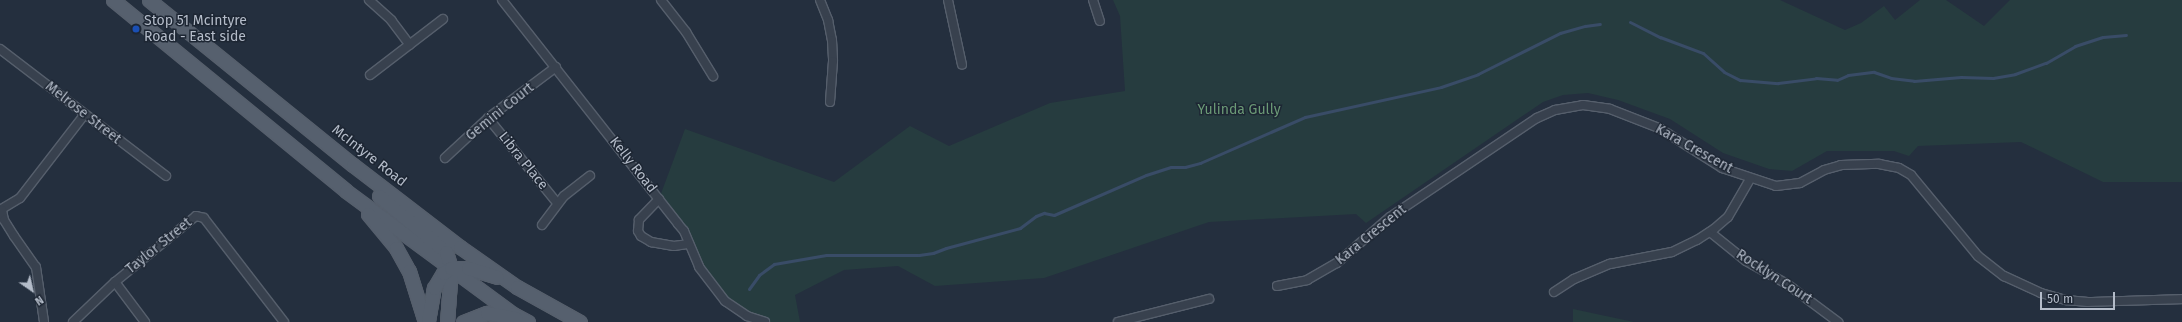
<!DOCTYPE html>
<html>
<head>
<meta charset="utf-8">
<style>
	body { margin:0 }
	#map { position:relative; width:2182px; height:322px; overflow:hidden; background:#242f3e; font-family:"Fira Sans",sans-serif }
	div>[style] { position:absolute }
	.green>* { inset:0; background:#263c3f }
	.stream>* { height:3px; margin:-1.5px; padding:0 1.5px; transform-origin:1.5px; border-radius:1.5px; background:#394c67 }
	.roads { filter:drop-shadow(1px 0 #565f6c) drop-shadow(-1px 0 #565f6c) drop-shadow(0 1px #565f6c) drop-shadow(0 -1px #565f6c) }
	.minor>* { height:8px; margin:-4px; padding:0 4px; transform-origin:4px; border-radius:4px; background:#38414e }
	.primary>* { height:13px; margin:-6.5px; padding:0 6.5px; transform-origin:6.5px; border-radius:6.5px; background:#56606e }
	.dots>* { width:11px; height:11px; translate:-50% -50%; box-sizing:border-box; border:2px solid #1d2633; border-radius:50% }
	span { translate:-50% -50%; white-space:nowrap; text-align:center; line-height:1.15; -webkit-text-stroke:3px #1d2633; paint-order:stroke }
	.poi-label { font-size:14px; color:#b4bcc9 }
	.left { translate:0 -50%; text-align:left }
	.park-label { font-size:14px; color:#6b9a76 }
	.street-label { font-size:14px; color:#b4bcc9 }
	.north { position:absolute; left:12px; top:270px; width:40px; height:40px; -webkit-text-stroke:3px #1d2633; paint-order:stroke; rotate:146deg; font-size:11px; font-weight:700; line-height:16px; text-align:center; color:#b4bcc9 }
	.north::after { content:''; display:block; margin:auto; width:14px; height:18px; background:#b4bcc9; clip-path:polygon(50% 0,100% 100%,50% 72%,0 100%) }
	.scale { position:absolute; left:2040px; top:292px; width:75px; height:18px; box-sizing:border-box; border:2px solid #b4bcc9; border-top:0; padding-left:5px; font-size:12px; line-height:14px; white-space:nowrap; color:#b4bcc9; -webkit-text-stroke:3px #1d2633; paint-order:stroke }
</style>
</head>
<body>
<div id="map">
	<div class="green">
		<i style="clip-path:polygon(1113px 0,1780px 0,1845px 30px,1861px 23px,1884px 6px,1895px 20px,1920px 0,1946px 0,1984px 26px,2010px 0,2182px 0,2182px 182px,2103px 182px,2021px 142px,1918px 146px,1909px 156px,1894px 151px,1827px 151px,1792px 171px,1769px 169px,1723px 153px,1670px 119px,1618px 100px,1588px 93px,1563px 95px,1543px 102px,1366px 223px,1356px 214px,1209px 222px,1044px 278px,935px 286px,898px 266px,844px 270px,795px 295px,800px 322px,766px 322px,725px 301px,699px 267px,686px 237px,659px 199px,685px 129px,834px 182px,910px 126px,949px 146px,1050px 103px,1125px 91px,1120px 16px)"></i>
		<i style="clip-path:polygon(1573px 309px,1634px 322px,1573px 322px)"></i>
	</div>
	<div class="stream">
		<i style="left:1630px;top:22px;width:34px;rotate:27deg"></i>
		<i style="left:1660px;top:37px;width:46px;rotate:20.4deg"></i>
		<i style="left:1703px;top:53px;width:28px;rotate:42deg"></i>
		<i style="left:1724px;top:72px;width:18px;rotate:27deg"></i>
		<i style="left:1740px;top:80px;width:38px;rotate:5deg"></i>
		<i style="left:1778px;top:83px;width:38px;rotate:-7deg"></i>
		<i style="left:1816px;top:78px;width:21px;rotate:5deg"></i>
		<i style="left:1837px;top:80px;width:12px;rotate:-24deg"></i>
		<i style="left:1848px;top:75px;width:26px;rotate:-7deg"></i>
		<i style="left:1874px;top:72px;width:18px;rotate:19deg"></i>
		<i style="left:1891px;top:78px;width:23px;rotate:7deg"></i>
		<i style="left:1914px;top:81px;width:47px;rotate:-4.9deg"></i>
		<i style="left:1961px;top:77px;width:32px;rotate:2deg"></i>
		<i style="left:1993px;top:78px;width:22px;rotate:-10deg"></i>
		<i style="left:2015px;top:74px;width:33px;rotate:-20deg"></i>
		<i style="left:2046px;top:63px;width:34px;rotate:-30deg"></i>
		<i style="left:2075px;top:46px;width:29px;rotate:-18deg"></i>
		<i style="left:2103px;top:37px;width:23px;rotate:-5deg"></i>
		<i style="left:749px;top:289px;width:17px;rotate:-54deg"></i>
		<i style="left:759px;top:275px;width:19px;rotate:-36deg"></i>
		<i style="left:774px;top:264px;width:53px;rotate:-9.8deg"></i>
		<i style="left:826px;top:255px;width:93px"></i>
		<i style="left:919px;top:255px;width:14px;rotate:-8deg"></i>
		<i style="left:933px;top:253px;width:14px;rotate:-21deg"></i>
		<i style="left:946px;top:248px;width:77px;rotate:-15.1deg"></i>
		<i style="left:1020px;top:228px;width:20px;rotate:-37deg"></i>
		<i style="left:1036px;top:216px;width:9px;rotate:-21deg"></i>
		<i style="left:1044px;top:213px;width:10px;rotate:11deg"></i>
		<i style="left:1054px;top:215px;width:100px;rotate:-23.5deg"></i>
		<i style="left:1146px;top:175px;width:26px;rotate:-18deg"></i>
		<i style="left:1171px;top:167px;width:14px"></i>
		<i style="left:1185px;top:167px;width:16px;rotate:-15deg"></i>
		<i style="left:1200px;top:163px;width:115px;rotate:-23.7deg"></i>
		<i style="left:1305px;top:117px;width:139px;rotate:-12.4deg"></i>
		<i style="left:1441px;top:87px;width:39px;rotate:-19deg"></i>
		<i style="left:1478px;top:74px;width:92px;rotate:-26.6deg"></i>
		<i style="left:1560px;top:33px;width:26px;rotate:-16deg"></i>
		<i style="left:1585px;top:26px;width:15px;rotate:-8deg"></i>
	</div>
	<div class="roads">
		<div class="minor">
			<i style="left:369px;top:0;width:30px;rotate:42deg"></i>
			<i style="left:391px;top:20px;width:31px;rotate:53deg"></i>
			<i style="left:502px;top:0;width:285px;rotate:51.8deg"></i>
			<i style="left:678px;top:224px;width:9px;rotate:49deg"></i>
			<i style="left:684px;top:231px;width:39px;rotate:67deg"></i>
			<i style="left:699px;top:267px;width:43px;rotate:52.6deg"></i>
			<i style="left:725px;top:301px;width:27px;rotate:34deg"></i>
			<i style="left:747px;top:316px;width:19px;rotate:18deg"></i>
			<i style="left:661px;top:0;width:41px;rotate:52deg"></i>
			<i style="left:686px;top:32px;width:52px;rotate:58.5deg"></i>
			<i style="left:820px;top:0;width:22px;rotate:68deg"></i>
			<i style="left:828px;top:20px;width:20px;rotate:79deg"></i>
			<i style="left:832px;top:40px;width:21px;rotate:87deg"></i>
			<i style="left:833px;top:61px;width:41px;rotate:94.2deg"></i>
			<i style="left:948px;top:0;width:66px;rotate:77.8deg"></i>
			<i style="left:1093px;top:0;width:22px;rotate:72deg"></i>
			<i style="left:0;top:49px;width:209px;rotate:37.4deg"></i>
			<i style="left:370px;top:75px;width:92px;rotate:-37.5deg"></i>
			<i style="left:488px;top:118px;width:109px;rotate:50.9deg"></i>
			<i style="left:445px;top:158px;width:59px;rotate:-42.9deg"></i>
			<i style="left:488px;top:118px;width:85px;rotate:-36.9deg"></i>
			<i style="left:659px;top:199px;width:29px;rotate:134deg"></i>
			<i style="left:639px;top:220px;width:11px;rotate:95deg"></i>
			<i style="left:638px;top:231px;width:6px;rotate:59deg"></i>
			<i style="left:641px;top:236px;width:12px;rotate:31deg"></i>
			<i style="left:651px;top:242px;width:23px;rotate:10deg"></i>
			<i style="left:674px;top:246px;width:15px;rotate:-8deg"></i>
			<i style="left:0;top:210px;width:23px;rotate:-31deg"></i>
			<i style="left:20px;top:198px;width:106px;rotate:-52.3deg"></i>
			<i style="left:2px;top:210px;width:10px;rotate:79deg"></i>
			<i style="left:4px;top:220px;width:19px;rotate:58deg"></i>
			<i style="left:14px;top:236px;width:38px;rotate:55deg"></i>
			<i style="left:36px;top:267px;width:56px;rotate:81.7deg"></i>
			<i style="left:542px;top:225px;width:36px;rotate:-53deg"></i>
			<i style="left:564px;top:196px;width:33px;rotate:-38deg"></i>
			<i style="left:1710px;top:232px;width:46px;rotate:38.9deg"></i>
			<i style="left:1746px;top:261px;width:47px;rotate:29.3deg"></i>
			<i style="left:1787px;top:284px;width:64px;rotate:36.7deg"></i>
			<i style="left:115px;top:282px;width:50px;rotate:53.1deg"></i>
			<i style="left:1277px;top:286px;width:31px;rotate:-11deg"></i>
			<i style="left:1307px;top:280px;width:34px;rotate:-30deg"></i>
			<i style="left:1337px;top:263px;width:70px;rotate:-41deg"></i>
			<i style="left:1390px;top:217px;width:177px;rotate:-34deg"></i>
			<i style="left:1537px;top:118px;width:20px;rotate:-24deg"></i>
			<i style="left:1555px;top:110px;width:28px;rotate:-10deg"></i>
			<i style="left:1583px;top:105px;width:27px;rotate:8deg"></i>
			<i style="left:1610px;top:109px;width:53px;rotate:21.2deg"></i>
			<i style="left:1659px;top:128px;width:75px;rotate:32.4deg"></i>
			<i style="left:1722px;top:168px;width:57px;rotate:18.4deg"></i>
			<i style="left:1776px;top:186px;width:24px;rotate:-7deg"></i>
			<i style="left:1800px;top:183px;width:27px;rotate:-28deg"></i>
			<i style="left:1824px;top:170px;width:18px;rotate:-16deg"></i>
			<i style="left:1841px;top:165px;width:38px;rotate:-2deg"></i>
			<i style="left:1879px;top:164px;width:20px;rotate:11deg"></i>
			<i style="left:1899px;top:168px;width:14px;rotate:30deg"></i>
			<i style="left:1911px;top:175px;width:105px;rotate:50.4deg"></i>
			<i style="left:1978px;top:256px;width:33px;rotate:38deg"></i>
			<i style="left:2004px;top:276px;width:41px;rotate:24.7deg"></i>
			<i style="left:2041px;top:293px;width:26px;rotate:16deg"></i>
			<i style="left:2066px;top:300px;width:22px;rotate:5deg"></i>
			<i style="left:2088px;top:302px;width:94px;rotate:-1.8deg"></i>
			<i style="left:1554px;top:292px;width:24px;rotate:-33deg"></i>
			<i style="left:1574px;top:279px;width:39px;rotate:-23deg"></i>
			<i style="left:1610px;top:264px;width:63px;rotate:-11deg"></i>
			<i style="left:1672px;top:252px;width:28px;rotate:-26deg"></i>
			<i style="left:1697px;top:240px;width:20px;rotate:-33deg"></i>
			<i style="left:1714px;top:229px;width:18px;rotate:-41deg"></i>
			<i style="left:1728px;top:217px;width:44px;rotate:-59.9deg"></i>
			<i style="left:73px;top:322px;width:58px;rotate:-43.6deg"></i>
			<i style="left:115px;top:282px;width:104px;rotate:-39.2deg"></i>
			<i style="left:196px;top:216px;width:8px;rotate:14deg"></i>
			<i style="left:204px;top:218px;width:131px;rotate:52.4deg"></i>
			<i style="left:1118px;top:322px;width:94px;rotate:-14.2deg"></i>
		</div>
		<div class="primary">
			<i style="left:113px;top:0;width:301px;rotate:39.3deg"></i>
			<i style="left:346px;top:191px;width:207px;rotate:36.4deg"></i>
			<i style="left:513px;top:314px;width:17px;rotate:28deg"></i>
			<i style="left:149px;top:0;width:262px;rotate:39deg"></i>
			<i style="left:353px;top:165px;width:135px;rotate:37.5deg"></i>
			<i style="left:460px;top:247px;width:70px;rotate:35.1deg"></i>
			<i style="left:517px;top:287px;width:72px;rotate:29.1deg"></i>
			<i style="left:379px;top:196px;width:87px;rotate:39.9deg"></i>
			<i style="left:446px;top:252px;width:17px;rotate:73deg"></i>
			<i style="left:451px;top:268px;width:54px;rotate:94.2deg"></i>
			<i style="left:368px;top:214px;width:44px;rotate:50.5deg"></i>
			<i style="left:396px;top:248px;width:26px;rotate:61deg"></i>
			<i style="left:409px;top:271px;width:53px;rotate:72.6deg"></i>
			<i style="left:428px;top:321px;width:34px;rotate:-80deg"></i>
			<i style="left:434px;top:288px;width:17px;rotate:-59deg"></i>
			<i style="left:443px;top:273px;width:9px;rotate:-32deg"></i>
			<i style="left:451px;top:268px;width:17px"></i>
			<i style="left:468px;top:268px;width:30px;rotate:17deg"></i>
			<i style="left:463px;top:322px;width:26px;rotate:-21deg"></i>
			<i style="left:487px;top:313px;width:29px;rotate:10deg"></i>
		</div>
	</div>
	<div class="dots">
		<i style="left:136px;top:29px;background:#1a4fb4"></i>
	</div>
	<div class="poi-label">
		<span class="left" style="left:144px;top:29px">Stop 51 Mcintyre<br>Road - East side</span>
	</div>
	<div class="park-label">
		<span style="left:1239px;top:110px">Yulinda Gully</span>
	</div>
	<div class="street-label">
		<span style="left:500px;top:112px;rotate:-39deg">Gemini Court</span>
		<span style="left:83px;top:113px;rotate:38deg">Melrose Street</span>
		<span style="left:1694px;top:149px;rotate:29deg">Kara Crescent</span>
		<span style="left:369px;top:156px;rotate:38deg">McIntyre Road</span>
		<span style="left:523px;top:161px;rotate:51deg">Libra Place</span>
		<span style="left:633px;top:165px;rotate:52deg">Kelly Road</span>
		<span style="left:1371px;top:235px;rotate:-39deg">Kara Crescent</span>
		<span style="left:159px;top:246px;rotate:-39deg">Taylor Street</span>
		<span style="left:1774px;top:277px;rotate:33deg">Rocklyn Court</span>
	</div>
	<div class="north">N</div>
	<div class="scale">50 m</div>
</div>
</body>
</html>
